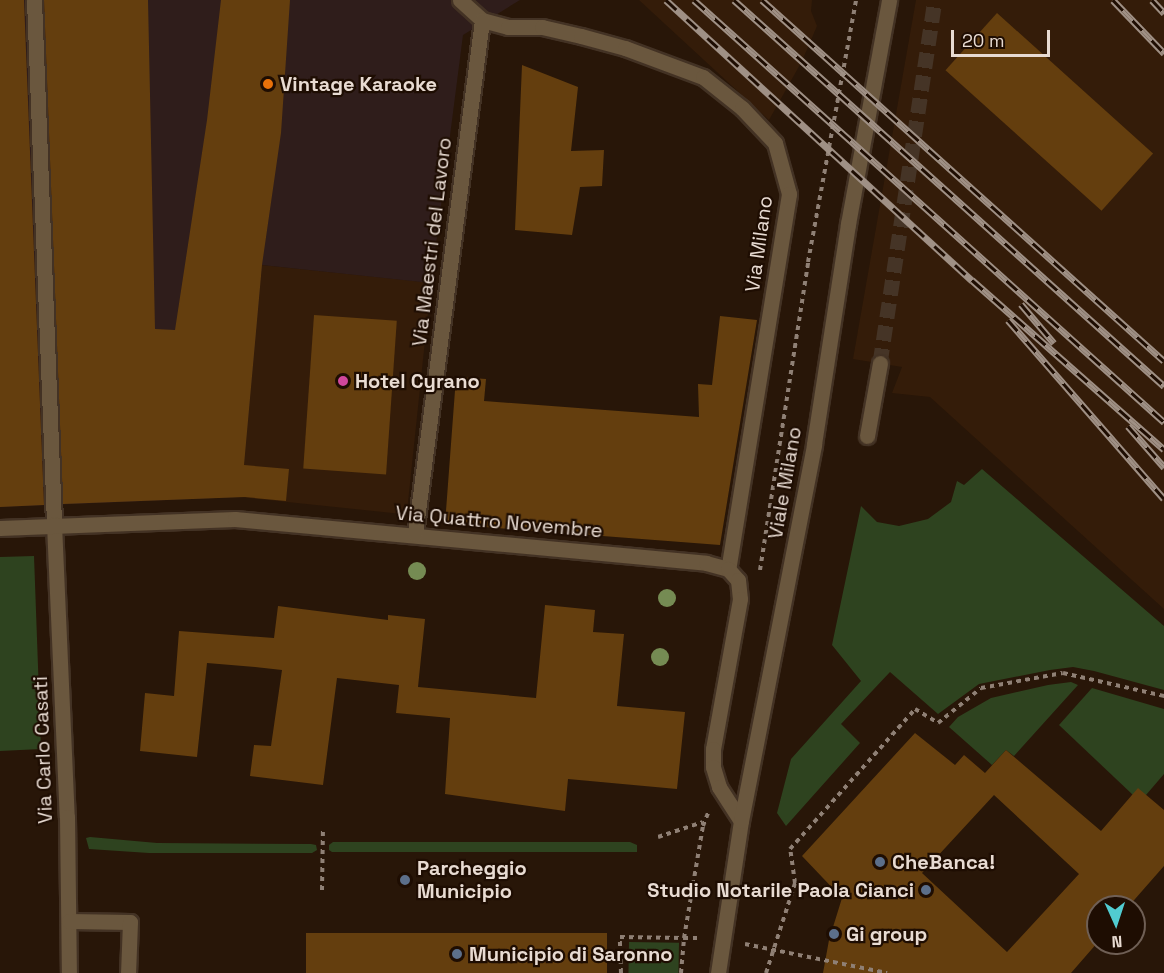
<!DOCTYPE html>
<html>
<head>
<meta charset="utf-8">
<style>
	body { margin:0 }
	#map { position:relative; width:1164px; height:973px; overflow:hidden; background:#281608; font-family:"Space Grotesk",sans-serif }
	div>[style] { position:absolute }
	.built>* { inset:0; background:#341c09; transform-origin:0 0 }
	.industrial>* { inset:0; background:#2f1d1b }
	.green>* { inset:0; background:#2e431f; transform-origin:0 0 }
	.building>* { inset:0; background:#643e0e; transform-origin:0 0 }
	.minor-tunnel>* { height:15px; margin-top:-7.5px; transform-origin:0; background:repeating-linear-gradient(90deg,#453426 0 15px,transparent 0 23px) }
	.path>* { height:4px; margin-top:-2px; transform-origin:0; background:repeating-linear-gradient(90deg,#8f8075 0 4.5px,transparent 0 9px) }
	.roads { filter:drop-shadow(2px 0 #433224) drop-shadow(-2px 0 #433224) drop-shadow(0 2px #433224) drop-shadow(0 -2px #433224) }
	.service>* { height:15px; margin:-7.5px; padding:0 7.5px; transform-origin:7.5px; border-radius:7.5px; background:#6a573e }
	.minor>* { height:15px; margin:-7.5px; padding:0 7.5px; transform-origin:7.5px; border-radius:7.5px; background:#6a573e }
	.rail>* { height:7px; margin-top:-3.5px; transform-origin:0; background:repeating-linear-gradient(90deg,#1e0d02 0 14px,#9f9085 0 28px); box-sizing:border-box; border-block:2px solid #9f9085 }
	.trees>* { width:18px; height:18px; margin:-9px; border-radius:50%; background:#758b53 }
	.dots>* { width:16px; height:16px; translate:-50% -50%; box-sizing:border-box; border:3px solid #1e0d02; border-radius:50% }
	span { translate:-50% -50%; white-space:nowrap; text-align:center; line-height:1.15; -webkit-text-stroke:4.5px #1e0d02; paint-order:stroke }
	.poi-label { font-size:20px; color:#e8dbd2; font-weight:700 }
	.left { translate:0 -50%; text-align:left }
	.right { translate:-100% -50%; text-align:right }
	.street-label { font-size:20px; color:#e8dbd2 }
	.north { position:absolute; left:1086px; top:895px; width:60px; height:60px; box-sizing:border-box; background:#1e0d02; border:2px solid #6f5f55; border-radius:50%; rotate:177deg; font-size:16px; font-weight:700; line-height:24px; text-align:center; color:#e8dbd2 }
	.north::after { content:''; display:block; margin:auto; width:21px; height:27px; background:#51ccd1; clip-path:polygon(50% 0,100% 100%,50% 72%,0 100%) }
	.scale { position:absolute; left:951px; top:30px; width:99px; height:27px; box-sizing:border-box; border:3px solid #e8dbd2; border-top:0; padding-left:8px; font-size:18px; line-height:21px; white-space:nowrap; color:#e8dbd2; -webkit-text-stroke:4px #1e0d02; paint-order:stroke }
</style>
</head>
<body>
<div id="map">
	<div class="built">
		<i style="clip-path:polygon(639px 0,812px 0,811px 11px,817px 26px,802px 61px,769px 120px)"></i>
		<i style="clip-path:polygon(916px 0,1164px 0,1164px 609px,930px 397px,892px 393px,902px 367px,853px 359px)"></i>
		<i style="left:262px;top:265px;width:170px;height:233px;rotate:6deg"></i>
	</div>
	<div class="industrial">
		<i style="clip-path:polygon(0 0,520px 0,463px 35px,431px 283px,262px 265px,241px 497px,0 507px)"></i>
	</div>
	<div class="green">
		<i style="clip-path:polygon(982px 469px,1164px 626px,1164px 690px,1094px 671px,1073px 667px,1050px 670px,979px 684px,938px 714px,890px 672px,841px 724px,860px 743px,786px 826px,777px 813px,791px 759px,861px 681px,832px 645px,861px 506px,877px 522px,899px 526px,928px 519px,951px 502px,957px 481px,964px 485px)"></i>
		<i style="clip-path:polygon(34px 556px,41px 749px,0 751px,0 557px)"></i>
		<i style="clip-path:polygon(1071px 682px,1078px 685px,1014px 756px,1006px 750px,992px 765px,949px 727px,958px 717px,991px 698px,1048px 685px)"></i>
		<i style="clip-path:polygon(1092px 688px,1164px 709px,1164px 774px,1146px 795px,1133px 795px,1059px 725px)"></i>
		<i style="clip-path:polygon(90px 837px,157px 843px,311px 844px,316px 845px,317px 850px,312px 853px,149px 853px,89px 849px,86px 838px)"></i>
		<i style="clip-path:polygon(333px 842px,630px 842px,637px 845px,637px 852px,332px 852px,329px 850px,329px 845px)"></i>
		<i style="left:629px;top:942px;width:50px;height:31px;rotate:1deg"></i>
	</div>
	<div class="building">
		<i style="clip-path:polygon(0 0,24px 0,44px 505px,0 507px)"></i>
		<i style="clip-path:polygon(44px 0,148px 0,155px 329px,175px 330px,207px 120px,221px 0,290px 0,281px 133px,262px 265px,244px 465px,289px 469px,286px 501px,245px 497px,63px 504px)"></i>
		<i style="left:997px;top:13px;width:210px;height:77px;rotate:42deg"></i>
		<i style="clip-path:polygon(522px 65px,578px 87px,571px 151px,604px 150px,602px 186px,580px 187px,572px 235px,515px 230px)"></i>
		<i style="left:314px;top:315px;width:83px;height:154px;rotate:4deg"></i>
		<i style="clip-path:polygon(720px 316px,757px 320px,720px 545px,445px 524px,456px 377px,486px 379px,484px 401px,699px 417px,698px 384px,712px 385px)"></i>
		<i style="clip-path:polygon(545px 605px,595px 610px,593px 632px,624px 634px,617px 706px,685px 712px,677px 789px,568px 779px,565px 811px,445px 794px,450px 718px,396px 713px,399px 685px,337px 678px,323px 785px,250px 776px,254px 745px,271px 746px,282px 670px,255px 667px,207px 663px,197px 757px,140px 751px,145px 693px,174px 696px,179px 631px,274px 638px,278px 606px,388px 620px,388px 615px,425px 619px,418px 687px,536px 698px)"></i>
		<i style="clip-path:polygon(evenodd,915px 733px,955px 765px,964px 755px,985px 773px,1006px 750px,1101px 831px,1138px 788px,1164px 810px,1164px 866px,1128px 907px,1098px 907px,1098px 942px,1071px 973px,823px 973px,829px 940px,842px 898px,802px 856px,915px 733px,994px 795px,1079px 874px,1007px 952px,922px 873px,994px 795px)"></i>
		<i style="left:607px;top:933px;width:40px;height:301px;rotate:90deg"></i>
	</div>
	<div class="minor-tunnel">
		<i style="left:880px;top:363px;width:367px;rotate:-81.4deg"></i>
	</div>
	<div class="path">
		<i style="left:808px;top:262px;width:266px;rotate:-79.6deg"></i>
		<i style="left:760px;top:570px;width:312px;rotate:-81.1deg"></i>
		<i style="left:658px;top:837px;width:47px;rotate:-18.4deg"></i>
		<i style="left:322px;top:890px;width:61px;rotate:-89.1deg"></i>
		<i style="left:745px;top:944px;width:145px;rotate:11.5deg"></i>
		<i style="left:621px;top:973px;width:36px;rotate:-92deg"></i>
		<i style="left:620px;top:937px;width:64px;rotate:0.9deg"></i>
		<i style="left:684px;top:938px;width:114px;rotate:-80.4deg"></i>
		<i style="left:703px;top:826px;width:14px;rotate:-69deg"></i>
		<i style="left:681px;top:973px;width:35px;rotate:-85deg"></i>
		<i style="left:684px;top:938px;width:15px"></i>
		<i style="left:766px;top:973px;width:95px;rotate:-72.1deg"></i>
		<i style="left:795px;top:883px;width:34px;rotate:-98deg"></i>
		<i style="left:790px;top:849px;width:188px;rotate:-48.2deg"></i>
		<i style="left:915px;top:709px;width:27px;rotate:31deg"></i>
		<i style="left:938px;top:723px;width:55px;rotate:-39.1deg"></i>
		<i style="left:981px;top:688px;width:83px;rotate:-10.4deg"></i>
		<i style="left:1063px;top:673px;width:104px;rotate:12.8deg"></i>
	</div>
	<div class="roads">
		<div class="service">
			<i style="left:34px;top:0;width:524px;rotate:87.81deg"></i>
		</div>
		<div class="minor">
			<i style="left:460px;top:0;width:30px;rotate:42deg"></i>
			<i style="left:482px;top:20px;width:27px;rotate:15deg"></i>
			<i style="left:508px;top:27px;width:34px"></i>
			<i style="left:542px;top:27px;width:40px;rotate:13deg"></i>
			<i style="left:581px;top:36px;width:46px;rotate:15.3deg"></i>
			<i style="left:625px;top:48px;width:83px;rotate:20.4deg"></i>
			<i style="left:703px;top:77px;width:50px;rotate:38.5deg"></i>
			<i style="left:742px;top:108px;width:48px;rotate:46.7deg"></i>
			<i style="left:775px;top:143px;width:53px;rotate:74.6deg"></i>
			<i style="left:789px;top:194px;width:380px;rotate:99.2deg"></i>
			<i style="left:867px;top:436px;width:74px;rotate:-79.9deg"></i>
			<i style="left:54px;top:524px;width:293px;rotate:87.5deg"></i>
			<i style="left:67px;top:817px;width:156px;rotate:89.3deg"></i>
			<i style="left:0;top:528px;width:235px;rotate:-2.2deg"></i>
			<i style="left:235px;top:519px;width:473px;rotate:5.3deg"></i>
			<i style="left:706px;top:563px;width:23px;rotate:15deg"></i>
			<i style="left:728px;top:569px;width:15px;rotate:48deg"></i>
			<i style="left:738px;top:580px;width:19px;rotate:84deg"></i>
			<i style="left:740px;top:599px;width:152px;rotate:100.2deg"></i>
			<i style="left:713px;top:749px;width:18px;rotate:90deg"></i>
			<i style="left:713px;top:767px;width:21px;rotate:73deg"></i>
			<i style="left:719px;top:787px;width:40px;rotate:57.1deg"></i>
			<i style="left:415px;top:534px;width:518px;rotate:-82.57deg"></i>
			<i style="left:69px;top:921px;width:61px;rotate:0.9deg"></i>
			<i style="left:130px;top:922px;width:51px;rotate:92.2deg"></i>
			<i style="left:718px;top:973px;width:154px;rotate:-81.4deg"></i>
			<i style="left:741px;top:821px;width:384px;rotate:-79deg"></i>
			<i style="left:814px;top:444px;width:223px;rotate:-81.2deg"></i>
			<i style="left:848px;top:224px;width:228px;rotate:-79.6deg"></i>
		</div>
	</div>
	<div class="rail">
		<i style="left:666px;top:0;width:415px;rotate:42.5deg"></i>
		<i style="left:972px;top:280px;width:256px;rotate:41.4deg"></i>
		<i style="left:694px;top:0;width:632px;rotate:41.92deg"></i>
		<i style="left:734px;top:0;width:578px;rotate:41.91deg"></i>
		<i style="left:762px;top:0;width:540px;rotate:41.92deg"></i>
		<i style="left:1113px;top:0;width:74px;rotate:46.1deg"></i>
		<i style="left:1152px;top:0;width:18px;rotate:47deg"></i>
		<i style="left:1021px;top:304px;width:51px;rotate:49.8deg"></i>
		<i style="left:1008px;top:320px;width:237px;rotate:48.9deg"></i>
		<i style="left:1128px;top:426px;width:55px;rotate:48.7deg"></i>
	</div>
	<div class="trees">
		<i style="left:417px;top:571px"></i>
		<i style="left:667px;top:598px"></i>
		<i style="left:660px;top:657px"></i>
	</div>
	<div class="dots">
		<i style="left:268px;top:84px;background:#e8710a"></i>
		<i style="left:343px;top:381px;background:#d1479c"></i>
		<i style="left:880px;top:862px;background:#5c6f8a"></i>
		<i style="left:405px;top:880px;background:#5c6f8a"></i>
		<i style="left:926px;top:890px;background:#5c6f8a"></i>
		<i style="left:834px;top:934px;background:#5c6f8a"></i>
		<i style="left:457px;top:954px;background:#5c6f8a"></i>
	</div>
	<div class="poi-label">
		<span class="left" style="left:280px;top:84px">Vintage Karaoke</span>
		<span class="left" style="left:355px;top:381px">Hotel Cyrano</span>
		<span class="left" style="left:892px;top:862px">CheBanca!</span>
		<span class="left" style="left:417px;top:880px">Parcheggio<br>Municipio</span>
		<span class="right" style="left:914px;top:890px">Studio Notarile Paola Cianci</span>
		<span class="left" style="left:846px;top:934px">Gi group</span>
		<span class="left" style="left:469px;top:954px">Municipio di Saronno</span>
	</div>
	<div class="street-label">
		<span style="left:432px;top:242px;rotate:-83deg">Via Maestri del Lavoro</span>
		<span style="left:759px;top:244px;rotate:-82deg">Via Milano</span>
		<span style="left:785px;top:483px;rotate:-80deg">Viale Milano</span>
		<span style="left:499px;top:522px;rotate:5deg">Via Quattro Novembre</span>
		<span style="left:43px;top:750px;rotate:-92deg">Via Carlo Casati</span>
	</div>
	<div class="north">N</div>
	<div class="scale">20 m</div>
</div>
</body>
</html>
